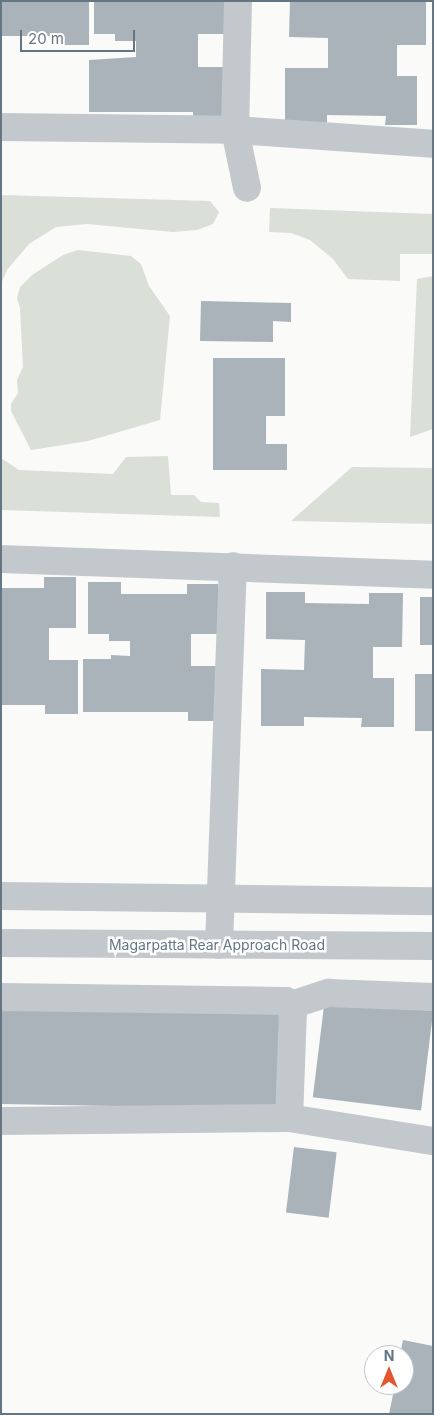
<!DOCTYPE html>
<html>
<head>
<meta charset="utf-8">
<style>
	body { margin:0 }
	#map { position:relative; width:434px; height:1415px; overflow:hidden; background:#fafaf8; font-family:Inter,sans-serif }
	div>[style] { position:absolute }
	.green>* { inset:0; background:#dadfd7 }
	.building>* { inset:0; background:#aab3b9; transform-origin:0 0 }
	.minor>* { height:28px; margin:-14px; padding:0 14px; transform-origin:14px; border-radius:14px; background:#c3c8cc }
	span { translate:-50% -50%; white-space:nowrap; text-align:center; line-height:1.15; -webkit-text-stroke:5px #fff; paint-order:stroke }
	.street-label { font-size:14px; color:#657683 }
	.frame { position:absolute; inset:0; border:2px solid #657683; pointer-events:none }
	.north { position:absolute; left:364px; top:1345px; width:50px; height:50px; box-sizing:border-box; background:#fff; border:1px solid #c1c8cd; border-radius:50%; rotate:0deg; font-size:14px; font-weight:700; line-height:20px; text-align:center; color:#657683 }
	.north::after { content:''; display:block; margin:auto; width:18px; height:22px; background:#e4572e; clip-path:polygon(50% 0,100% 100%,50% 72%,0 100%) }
	.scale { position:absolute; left:20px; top:30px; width:115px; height:22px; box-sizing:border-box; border:2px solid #657683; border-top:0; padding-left:6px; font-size:15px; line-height:18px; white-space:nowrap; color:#657683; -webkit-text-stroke:4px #fff; paint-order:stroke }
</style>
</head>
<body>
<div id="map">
	<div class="green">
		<i style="clip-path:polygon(1px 195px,210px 201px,219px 212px,213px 224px,197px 230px,173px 232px,87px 224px,56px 227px,29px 244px,7px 270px,1px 284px)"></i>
		<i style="clip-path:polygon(270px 208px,433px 214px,433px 254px,400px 254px,400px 281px,348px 279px,333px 259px,310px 240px,291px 233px,269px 232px)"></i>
		<i style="clip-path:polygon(78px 250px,131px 256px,141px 264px,149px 286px,170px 316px,160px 420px,88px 441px,31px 450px,11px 411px,11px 404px,18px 393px,17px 380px,23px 367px,20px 308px,17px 298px,20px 287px,32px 275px,63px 255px)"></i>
		<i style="clip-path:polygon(433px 276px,433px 429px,410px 437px,417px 279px)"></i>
		<i style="clip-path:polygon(168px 456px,171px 495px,194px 495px,201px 502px,219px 503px,220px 517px,1px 510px,1px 458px,19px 470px,113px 474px,126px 457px)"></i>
		<i style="clip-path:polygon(352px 467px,433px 468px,433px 524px,291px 521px)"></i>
	</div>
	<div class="building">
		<i style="clip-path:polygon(1px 1px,89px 1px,89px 45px,56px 45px,56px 36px,1px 36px)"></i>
		<i style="clip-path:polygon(94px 1px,224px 1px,224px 34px,198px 34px,198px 67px,226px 67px,226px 121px,193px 121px,193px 112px,89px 112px,89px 60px,136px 57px,136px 41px,115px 41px,115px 34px,94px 34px)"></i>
		<i style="clip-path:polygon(290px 1px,426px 1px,426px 45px,397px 45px,397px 76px,417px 76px,417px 125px,385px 125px,386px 116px,327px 115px,327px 125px,285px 124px,285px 68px,328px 68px,328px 38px,289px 37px)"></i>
		<i style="clip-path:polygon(201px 301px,291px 303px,291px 322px,273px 321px,273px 342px,200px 341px)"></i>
		<i style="clip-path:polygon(213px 358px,285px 358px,285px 416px,266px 416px,266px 444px,287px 444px,287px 470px,213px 470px)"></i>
		<i style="clip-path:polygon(44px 577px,76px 577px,76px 628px,49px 628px,49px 660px,78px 660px,78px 714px,45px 714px,45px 705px,1px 705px,1px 588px,44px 588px)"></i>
		<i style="clip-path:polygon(88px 582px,121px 582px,121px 594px,187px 594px,187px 584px,218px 584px,218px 634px,191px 634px,191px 666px,220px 666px,220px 721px,188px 721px,188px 712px,83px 712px,83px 659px,111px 659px,111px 655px,130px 656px,130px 641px,109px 641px,109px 634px,88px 634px)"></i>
		<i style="clip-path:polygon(266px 592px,305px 592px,305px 603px,369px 604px,369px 593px,403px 593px,402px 647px,373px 647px,373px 678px,394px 678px,394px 727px,361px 727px,362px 718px,304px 717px,304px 726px,261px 726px,261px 669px,304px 670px,305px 640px,266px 639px)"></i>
		<i style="left:420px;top:597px;width:13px;height:48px"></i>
		<i style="left:415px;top:674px;width:18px;height:57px"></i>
		<i style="left:325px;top:998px;width:109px;height:100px;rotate:7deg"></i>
		<i style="left:1px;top:1004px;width:284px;height:100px;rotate:1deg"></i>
		<i style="left:294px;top:1147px;width:43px;height:66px;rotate:7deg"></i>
		<i style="clip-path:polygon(403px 1340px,433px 1346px,433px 1414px,389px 1414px,395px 1385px,404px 1385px,404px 1355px,400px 1355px)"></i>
	</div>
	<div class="minor">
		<i style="left:238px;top:1px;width:129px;rotate:91.3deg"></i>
		<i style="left:235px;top:130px;width:59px;rotate:78.3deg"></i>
		<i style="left:1px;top:127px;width:234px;rotate:0.7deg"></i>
		<i style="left:235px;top:130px;width:198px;rotate:4deg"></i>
		<i style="left:1px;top:559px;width:432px;rotate:2.1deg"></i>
		<i style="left:1px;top:896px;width:432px;rotate:0.7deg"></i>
		<i style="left:1px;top:943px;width:432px;rotate:0.4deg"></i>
		<i style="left:219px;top:945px;width:379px;rotate:-87.9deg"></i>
		<i style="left:1px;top:997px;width:285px;rotate:0.8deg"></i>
		<i style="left:286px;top:1001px;width:11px;rotate:52deg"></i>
		<i style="left:293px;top:1010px;width:108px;rotate:92.1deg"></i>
		<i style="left:291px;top:1005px;width:40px;rotate:-18deg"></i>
		<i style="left:329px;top:993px;width:104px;rotate:2.2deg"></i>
		<i style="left:1px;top:1121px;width:288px;rotate:-0.6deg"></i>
		<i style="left:289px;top:1118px;width:146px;rotate:9.1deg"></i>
	</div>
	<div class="street-label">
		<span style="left:217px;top:945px">Magarpatta Rear Approach Road</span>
	</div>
	<div class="frame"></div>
	<div class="north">N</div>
	<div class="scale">20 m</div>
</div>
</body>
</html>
